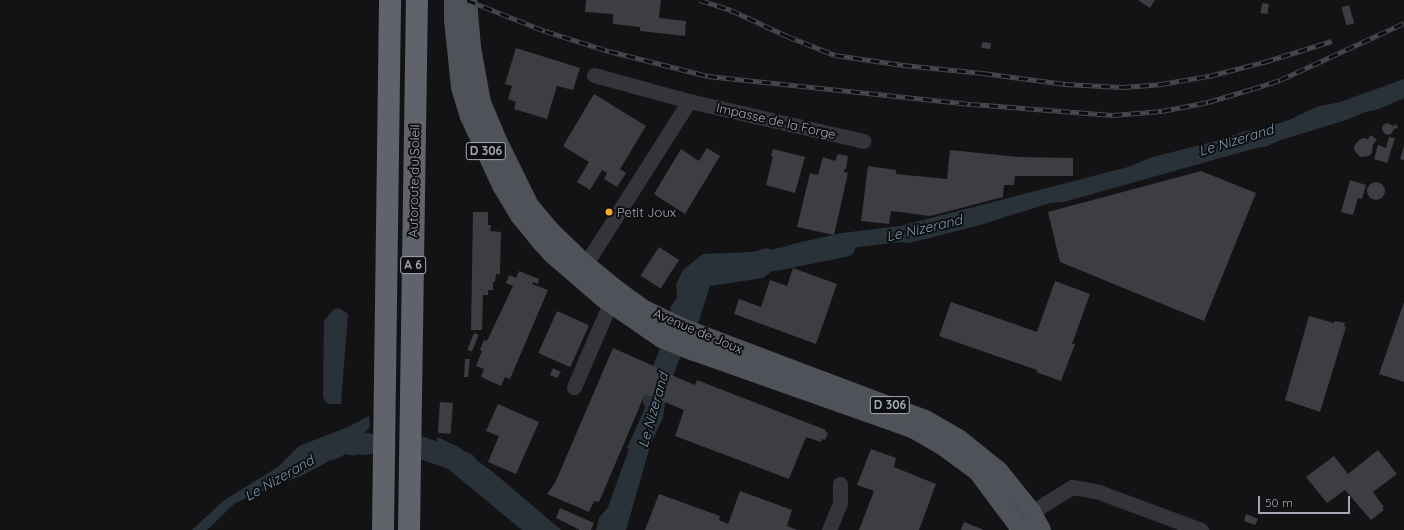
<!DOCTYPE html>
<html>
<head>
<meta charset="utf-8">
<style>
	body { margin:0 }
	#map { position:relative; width:1404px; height:530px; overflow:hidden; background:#131315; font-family:Quicksand,sans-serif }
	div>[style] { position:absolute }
	.water>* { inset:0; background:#293239 }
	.river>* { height:22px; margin:-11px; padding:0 11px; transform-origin:11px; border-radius:11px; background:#293239 }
	.building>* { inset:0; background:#3d3e42; transform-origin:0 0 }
	.round { border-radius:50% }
	.minor>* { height:15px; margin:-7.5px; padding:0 7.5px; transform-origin:7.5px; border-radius:7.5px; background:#34353a }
	.major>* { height:19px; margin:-9.5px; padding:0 9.5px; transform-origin:9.5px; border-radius:9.5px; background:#505259 }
	.highway>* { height:22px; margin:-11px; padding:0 11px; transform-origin:11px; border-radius:11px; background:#60636b }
	.rail>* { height:4.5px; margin-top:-2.25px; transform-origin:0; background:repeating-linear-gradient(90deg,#0e0e10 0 9px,#47494f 0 18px); box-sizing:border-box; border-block:1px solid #47494f }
	.dots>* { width:11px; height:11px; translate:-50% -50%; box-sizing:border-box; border:2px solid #0e0e10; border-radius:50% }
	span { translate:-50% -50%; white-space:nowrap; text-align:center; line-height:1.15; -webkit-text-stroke:4px #0e0e10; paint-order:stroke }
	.shield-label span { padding:1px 3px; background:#0e0e10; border:1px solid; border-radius:3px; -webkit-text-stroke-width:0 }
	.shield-label { font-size:12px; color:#a4aab5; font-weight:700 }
	.street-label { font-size:13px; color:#a4aab5 }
	.poi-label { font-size:13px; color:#a4aab5 }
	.left { translate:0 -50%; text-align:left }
	.water-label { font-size:14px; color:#7b99b1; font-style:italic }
	.scale { position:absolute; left:1258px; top:496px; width:92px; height:18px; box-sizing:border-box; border:2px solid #a4aab5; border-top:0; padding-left:5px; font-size:12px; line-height:14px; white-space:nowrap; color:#a4aab5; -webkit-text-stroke:3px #0e0e10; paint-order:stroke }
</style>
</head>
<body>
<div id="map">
	<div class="water">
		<i style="clip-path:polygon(1404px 79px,1404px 98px,1379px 109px,1365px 112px,1346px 120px,1281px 140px,1265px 147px,1256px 148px,1064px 202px,1050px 203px,980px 225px,926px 239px,908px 243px,901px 242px,807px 253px,783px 263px,763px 278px,710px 286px,696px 330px,673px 323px,670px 307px,677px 298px,676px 284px,683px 270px,703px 254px,753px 252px,767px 248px,774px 251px,785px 249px,784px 247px,793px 244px,842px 233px,900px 226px,1128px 167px,1153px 157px,1216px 141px,1246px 131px,1262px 129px,1289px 120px,1316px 107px,1340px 102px)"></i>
		<i style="clip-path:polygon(339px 308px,348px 314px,341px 404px,328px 404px,323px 398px,324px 321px,333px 310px)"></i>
		<i style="clip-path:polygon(650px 397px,665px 403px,663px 418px,651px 443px,626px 530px,596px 530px,599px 518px,608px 507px,629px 449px,627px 448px)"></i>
		<i style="clip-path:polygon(369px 416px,370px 427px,360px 437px,361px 449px,354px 456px,344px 453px,303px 475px,253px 495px,234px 504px,207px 530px,192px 530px,223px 501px,278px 467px,299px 446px,348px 427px)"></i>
		<i style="clip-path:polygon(437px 437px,457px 446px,493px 472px,561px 530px,522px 530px,447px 468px,437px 453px)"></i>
	</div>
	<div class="river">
		<i style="left:775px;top:260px;width:71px;rotate:-11.3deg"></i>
		<i style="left:654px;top:401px;width:23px;rotate:-75deg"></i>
		<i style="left:660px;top:379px;width:59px;rotate:-69.1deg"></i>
		<i style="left:419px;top:447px;width:49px;rotate:19.2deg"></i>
		<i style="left:332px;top:449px;width:13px;rotate:-29deg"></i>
		<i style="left:343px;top:443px;width:24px;rotate:2deg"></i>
	</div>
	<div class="building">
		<i style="clip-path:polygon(586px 0,661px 0,659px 18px,686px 21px,685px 36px,640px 31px,640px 27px,613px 24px,613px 14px,585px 12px)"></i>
		<i style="clip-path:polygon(1138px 0,1155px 0,1150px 8px)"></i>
		<i style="left:1262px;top:3px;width:7px;height:10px;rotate:8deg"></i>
		<i style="left:1349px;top:5px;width:19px;height:8px;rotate:74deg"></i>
		<i style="left:982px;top:42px;width:9px;height:6px;rotate:6deg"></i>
		<i style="clip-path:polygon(516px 48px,580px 68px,573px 90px,557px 86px,547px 119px,514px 109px,516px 102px,508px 99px,512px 86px,505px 84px)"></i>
		<i style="clip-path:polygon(594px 94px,646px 126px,620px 169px,626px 173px,617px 187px,604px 179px,607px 173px,602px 170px,590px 190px,577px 182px,589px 162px,563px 146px)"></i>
		<i style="clip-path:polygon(1387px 123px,1393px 126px,1396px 124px,1398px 128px,1394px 129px,1391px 134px,1387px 135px,1384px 133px,1382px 129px,1383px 125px)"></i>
		<i style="clip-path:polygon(1371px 135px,1377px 140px,1373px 144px,1372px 153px,1369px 156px,1360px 157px,1355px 151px,1354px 146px,1358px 141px,1363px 138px,1368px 139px)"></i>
		<i style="clip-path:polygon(1389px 137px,1395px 138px,1387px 163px,1374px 159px,1378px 145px,1386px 148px)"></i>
		<i style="clip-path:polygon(1404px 146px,1404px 160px,1400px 159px)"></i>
		<i style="clip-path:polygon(707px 148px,720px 156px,685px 214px,654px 194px,681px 149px,699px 161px)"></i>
		<i style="clip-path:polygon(773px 149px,805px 157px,795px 193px,766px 185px,773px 157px,771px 156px)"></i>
		<i style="clip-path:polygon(950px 150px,1018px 157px,1073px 158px,1073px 176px,1015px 176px,1014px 185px,1004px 185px,1003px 197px,930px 216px,891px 211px,889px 224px,861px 221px,868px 166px,896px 170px,896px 174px,947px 179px)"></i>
		<i style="clip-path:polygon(838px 154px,848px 156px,846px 169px,844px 169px,844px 172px,848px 173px,834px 235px,797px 227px,810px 173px,818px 175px,823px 157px,835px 161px)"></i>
		<i style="clip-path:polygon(1201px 171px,1256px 193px,1204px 321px,1060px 262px,1048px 212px)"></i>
		<i style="clip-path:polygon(1350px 180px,1366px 185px,1362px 199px,1358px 198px,1353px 215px,1341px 212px)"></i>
		<i class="round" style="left:1367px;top:182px;width:18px;height:18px"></i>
		<i style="clip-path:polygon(473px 212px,488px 212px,488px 225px,491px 225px,490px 231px,501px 232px,500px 274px,496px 274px,495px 282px,493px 282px,493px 290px,488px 290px,488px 295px,483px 295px,482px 330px,471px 330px)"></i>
		<i style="left:659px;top:247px;width:24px;height:34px;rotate:33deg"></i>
		<i style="clip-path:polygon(793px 268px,837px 284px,816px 344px,734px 314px,739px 299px,761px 307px,770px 280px,787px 286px)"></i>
		<i style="clip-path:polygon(519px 271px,539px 279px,538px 284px,533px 282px,532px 284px,548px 290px,510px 379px,505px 377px,501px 386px,481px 377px,484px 369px,476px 366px,482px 351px,480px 350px,484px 340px,487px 341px,513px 286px,506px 283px,509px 275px,516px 278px)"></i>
		<i style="clip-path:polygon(1055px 281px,1090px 294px,1072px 344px,1075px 344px,1061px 381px,1036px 372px,1037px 370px,939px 336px,951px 302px,1037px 332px)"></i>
		<i style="clip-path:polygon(1404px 302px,1404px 382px,1379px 374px)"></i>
		<i style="left:557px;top:311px;width:35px;height:46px;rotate:24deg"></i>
		<i style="clip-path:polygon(1309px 316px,1334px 323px,1335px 321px,1345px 323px,1344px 326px,1346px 327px,1320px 412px,1285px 400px)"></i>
		<i style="left:474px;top:333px;width:5px;height:18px;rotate:22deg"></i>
		<i style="clip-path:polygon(613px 348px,658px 368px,657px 369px,695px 385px,697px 380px,826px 430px,825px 432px,828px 433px,825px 440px,822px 439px,821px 442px,806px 437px,789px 479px,675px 436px,684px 410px,645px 394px,599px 502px,594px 501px,589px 512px,547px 494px,555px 483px)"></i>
		<i style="clip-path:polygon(465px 359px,470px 359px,468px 377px,464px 377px)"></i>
		<i style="clip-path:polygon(553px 368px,561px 372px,557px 378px,550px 375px)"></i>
		<i style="left:440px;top:402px;width:13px;height:31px;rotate:4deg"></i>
		<i style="clip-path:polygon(498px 404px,539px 422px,516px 474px,488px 462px,499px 436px,486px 431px)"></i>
		<i style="clip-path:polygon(871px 449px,896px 458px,894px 467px,936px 484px,919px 530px,859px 530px,874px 491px,857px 485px)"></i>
		<i style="clip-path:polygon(1378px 450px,1397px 474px,1373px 492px,1384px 507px,1382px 508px,1384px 510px,1371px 520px,1345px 490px,1327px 503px,1306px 477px,1334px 456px,1348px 474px)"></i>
		<i style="clip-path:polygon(740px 491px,792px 510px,787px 526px,797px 530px,645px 530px,659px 494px,720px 516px,719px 520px,728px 524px)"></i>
		<i style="clip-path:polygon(560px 508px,594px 523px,591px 530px,580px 530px,556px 518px)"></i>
		<i style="clip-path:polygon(1246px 514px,1258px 519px,1255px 525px,1244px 521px)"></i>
		<i style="clip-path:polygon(964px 522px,984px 530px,961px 530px)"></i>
	</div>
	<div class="minor">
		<i style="left:594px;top:75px;width:98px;rotate:15.3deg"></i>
		<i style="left:689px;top:101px;width:179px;rotate:12.9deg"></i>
		<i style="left:580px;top:273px;width:204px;rotate:-57.6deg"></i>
		<i style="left:574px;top:387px;width:101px;rotate:-66.7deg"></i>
		<i style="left:1022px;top:518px;width:59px;rotate:-31.8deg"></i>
		<i style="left:1072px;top:487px;width:27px;rotate:10deg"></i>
		<i style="left:1099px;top:492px;width:109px;rotate:20.4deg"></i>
		<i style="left:829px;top:530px;width:29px;rotate:-68deg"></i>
		<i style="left:840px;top:503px;width:19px;rotate:-90deg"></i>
	</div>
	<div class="major">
		<i style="left:453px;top:0;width:19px;rotate:90deg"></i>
		<i style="left:453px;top:19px;width:68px;rotate:84.1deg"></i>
		<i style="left:460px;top:87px;width:30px;rotate:73deg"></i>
		<i style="left:469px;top:116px;width:76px;rotate:65.1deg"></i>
		<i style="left:501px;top:185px;width:35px;rotate:59deg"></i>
		<i style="left:519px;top:215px;width:33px;rotate:51deg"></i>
		<i style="left:540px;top:241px;width:16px;rotate:47deg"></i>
		<i style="left:551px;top:253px;width:69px;rotate:40.9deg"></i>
		<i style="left:603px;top:298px;width:70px;rotate:34.6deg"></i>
		<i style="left:661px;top:338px;width:35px;rotate:22deg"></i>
		<i style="left:694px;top:351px;width:231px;rotate:19.5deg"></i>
		<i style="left:912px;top:428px;width:36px;rotate:30deg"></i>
		<i style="left:943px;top:446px;width:42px;rotate:36.3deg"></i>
		<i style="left:977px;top:471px;width:74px;rotate:53.3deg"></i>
		<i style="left:467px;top:0;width:47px;rotate:85.1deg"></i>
		<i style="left:471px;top:47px;width:56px;rotate:79.7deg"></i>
		<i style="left:481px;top:102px;width:41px;rotate:67.2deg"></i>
		<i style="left:497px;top:140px;width:72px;rotate:63.8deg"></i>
		<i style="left:529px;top:205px;width:31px;rotate:50deg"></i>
		<i style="left:549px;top:229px;width:46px;rotate:44.1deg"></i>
		<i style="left:582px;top:261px;width:44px;rotate:39.5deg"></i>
		<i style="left:616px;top:289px;width:34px;rotate:36deg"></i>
		<i style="left:644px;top:309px;width:41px;rotate:25.9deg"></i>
		<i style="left:681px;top:327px;width:261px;rotate:20.7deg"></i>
		<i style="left:925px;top:419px;width:38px;rotate:30deg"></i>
		<i style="left:958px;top:438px;width:51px;rotate:38.7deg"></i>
		<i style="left:998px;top:470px;width:53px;rotate:51.2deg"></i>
		<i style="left:1031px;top:511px;width:21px;rotate:62deg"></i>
	</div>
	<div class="highway">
		<i style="left:383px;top:530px;width:530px;rotate:-89.24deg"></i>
		<i style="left:409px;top:530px;width:530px;rotate:-89.14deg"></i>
	</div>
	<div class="rail">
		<i style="left:467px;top:0;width:84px;rotate:21.7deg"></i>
		<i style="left:545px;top:31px;width:67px;rotate:17.4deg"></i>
		<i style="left:609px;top:51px;width:102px;rotate:14.2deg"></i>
		<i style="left:708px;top:76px;width:264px;rotate:6.1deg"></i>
		<i style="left:971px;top:104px;width:142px;rotate:4.4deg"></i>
		<i style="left:1113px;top:115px;width:49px;rotate:-4.7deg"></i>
		<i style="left:1162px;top:111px;width:47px;rotate:-11.1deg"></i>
		<i style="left:1208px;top:102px;width:46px;rotate:-16.5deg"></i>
		<i style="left:1252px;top:89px;width:29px;rotate:-18deg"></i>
		<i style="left:1280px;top:80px;width:136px;rotate:-24.7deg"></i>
		<i style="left:700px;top:0;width:33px;rotate:18deg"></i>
		<i style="left:731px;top:10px;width:62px;rotate:24.9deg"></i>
		<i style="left:787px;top:36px;width:52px;rotate:21.6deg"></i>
		<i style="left:835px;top:55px;width:69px;rotate:8.4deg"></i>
		<i style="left:903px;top:65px;width:80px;rotate:5.7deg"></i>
		<i style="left:983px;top:73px;width:83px;rotate:7.6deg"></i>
		<i style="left:1065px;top:84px;width:57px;rotate:3deg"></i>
		<i style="left:1122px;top:87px;width:39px;rotate:-4deg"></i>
		<i style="left:1161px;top:84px;width:49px;rotate:-9.5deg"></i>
		<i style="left:1209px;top:76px;width:57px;rotate:-14.3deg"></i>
		<i style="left:1264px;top:62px;width:71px;rotate:-17.2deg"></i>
	</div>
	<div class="dots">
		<i style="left:609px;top:212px;background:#f3aa2d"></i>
	</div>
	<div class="shield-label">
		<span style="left:486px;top:151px">D 306</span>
		<span style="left:413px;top:265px">A 6</span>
		<span style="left:890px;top:405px">D 306</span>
	</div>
	<div class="street-label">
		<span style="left:776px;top:121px;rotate:13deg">Impasse de la Forge</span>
		<span style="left:414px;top:181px;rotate:-89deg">Autoroute du Soleil</span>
		<span style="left:698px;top:331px;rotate:23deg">Avenue de Joux</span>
	</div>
	<div class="poi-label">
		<span class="left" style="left:617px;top:212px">Petit Joux</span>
	</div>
	<div class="water-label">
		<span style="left:1236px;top:140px;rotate:-17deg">Le Nizerand</span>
		<span style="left:924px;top:228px;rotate:-13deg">Le Nizerand</span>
		<span style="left:653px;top:410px;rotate:-74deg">Le Nizerand</span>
		<span style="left:279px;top:478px;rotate:-30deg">Le Nizerand</span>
	</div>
	<div class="scale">50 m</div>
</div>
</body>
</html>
